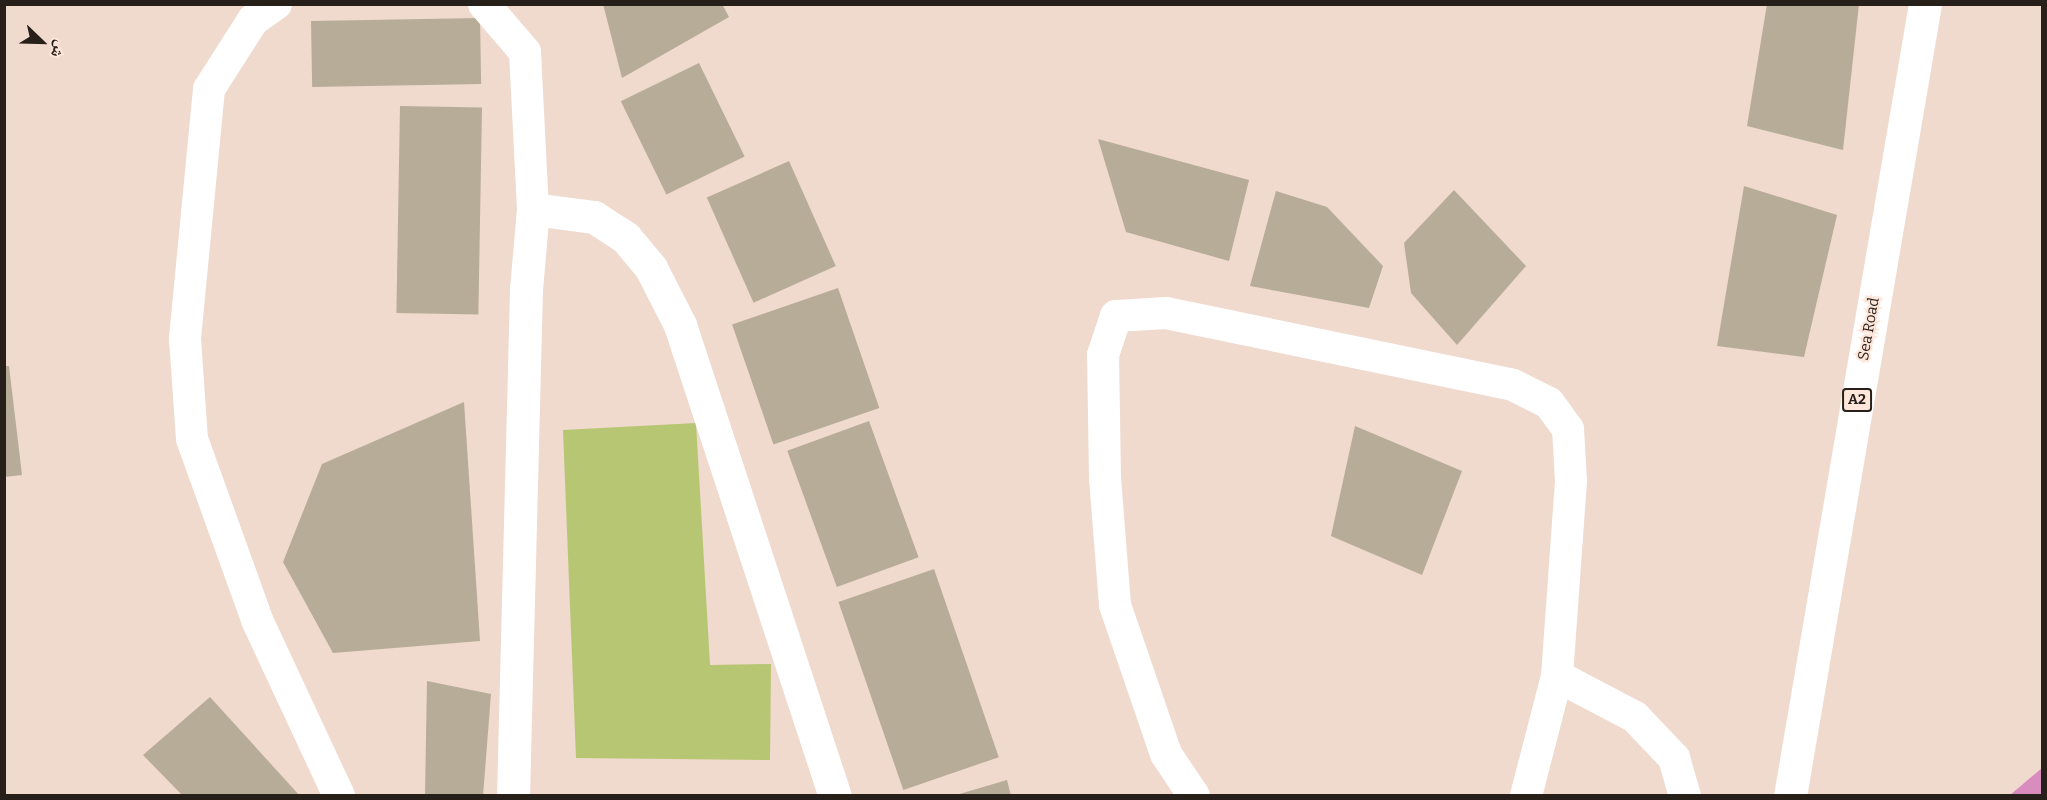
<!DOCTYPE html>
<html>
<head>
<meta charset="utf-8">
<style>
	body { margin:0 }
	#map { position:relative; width:2047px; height:800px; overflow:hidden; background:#f0d9cd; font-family:Bitter,"Noto Naskh Arabic",serif }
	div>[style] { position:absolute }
	.green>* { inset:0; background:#b7c672 }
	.water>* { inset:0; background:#d98cbe }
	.building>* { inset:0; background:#b7ac98; transform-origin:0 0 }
	.minor>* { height:32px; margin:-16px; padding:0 16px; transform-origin:16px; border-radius:16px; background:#fff }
	.tertiary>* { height:33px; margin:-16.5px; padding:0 16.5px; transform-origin:16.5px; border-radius:16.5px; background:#fff }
	.primary>* { height:33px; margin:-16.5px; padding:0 16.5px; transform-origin:16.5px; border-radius:16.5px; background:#fff }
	span { translate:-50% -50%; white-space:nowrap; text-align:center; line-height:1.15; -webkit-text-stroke:4.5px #fee6da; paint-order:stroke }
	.shield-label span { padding:2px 4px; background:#fee6da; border:2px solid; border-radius:4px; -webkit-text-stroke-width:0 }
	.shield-label { font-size:14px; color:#271f1a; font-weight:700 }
	.street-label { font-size:15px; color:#271f1a }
	.frame { position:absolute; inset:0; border:6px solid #271f1a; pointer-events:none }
	.north { position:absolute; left:12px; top:12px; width:60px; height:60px; -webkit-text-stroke:4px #fee6da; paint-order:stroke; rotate:113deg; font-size:16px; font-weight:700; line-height:24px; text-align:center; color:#271f1a }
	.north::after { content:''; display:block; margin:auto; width:21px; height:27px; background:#271f1a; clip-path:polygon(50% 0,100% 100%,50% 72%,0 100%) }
</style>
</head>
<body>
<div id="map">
	<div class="green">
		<i style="clip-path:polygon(696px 423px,710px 665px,771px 664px,770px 760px,576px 758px,563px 430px)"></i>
	</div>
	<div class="water">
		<i style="clip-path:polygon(2042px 768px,2042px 795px,2010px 795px)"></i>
	</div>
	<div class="building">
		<i style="clip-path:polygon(603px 4px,722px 4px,729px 17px,622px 78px)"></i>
		<i style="clip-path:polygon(1767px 4px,1859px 4px,1843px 150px,1747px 126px)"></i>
		<i style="left:480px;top:18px;width:66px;height:169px;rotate:89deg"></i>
		<i style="left:699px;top:63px;width:104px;height:87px;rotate:64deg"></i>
		<i style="left:400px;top:106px;width:82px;height:207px;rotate:1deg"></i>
		<i style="clip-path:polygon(1098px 139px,1249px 180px,1229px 261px,1126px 232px)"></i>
		<i style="left:789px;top:161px;width:115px;height:90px;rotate:66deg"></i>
		<i style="clip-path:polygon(1744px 186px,1837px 215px,1804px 357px,1717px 346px)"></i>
		<i style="clip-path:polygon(1454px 190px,1526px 266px,1457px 345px,1411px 293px,1404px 243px)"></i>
		<i style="clip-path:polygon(1276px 191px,1327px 207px,1383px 266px,1369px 308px,1250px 286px)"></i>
		<i style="left:838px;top:288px;width:127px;height:112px;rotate:71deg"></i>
		<i style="clip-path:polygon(4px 366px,9px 366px,22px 475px,4px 477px)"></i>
		<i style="clip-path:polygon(464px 402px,480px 641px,333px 653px,283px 562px,322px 464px)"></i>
		<i style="left:869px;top:421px;width:145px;height:87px;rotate:70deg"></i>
		<i style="clip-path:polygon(1355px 426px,1462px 471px,1422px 575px,1331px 536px)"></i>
		<i style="left:934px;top:569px;width:199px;height:101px;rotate:71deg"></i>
		<i style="clip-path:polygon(427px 681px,491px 694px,483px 796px,425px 796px)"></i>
		<i style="clip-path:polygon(210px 697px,300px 796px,183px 796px,143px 755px)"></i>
		<i style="clip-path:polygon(1007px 780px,1011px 796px,956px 796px,956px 795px)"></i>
	</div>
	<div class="minor">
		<i style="left:276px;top:4px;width:28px;rotate:145deg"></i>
		<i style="left:253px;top:20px;width:82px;rotate:122.5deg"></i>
		<i style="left:209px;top:89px;width:251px;rotate:95.5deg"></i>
		<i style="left:185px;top:339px;width:100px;rotate:86deg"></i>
		<i style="left:192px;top:439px;width:192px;rotate:70.2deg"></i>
		<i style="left:257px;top:620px;width:194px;rotate:65deg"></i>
		<i style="left:484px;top:4px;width:63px;rotate:49.5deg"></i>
		<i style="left:525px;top:52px;width:157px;rotate:87.1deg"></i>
		<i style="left:1557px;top:676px;width:88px;rotate:27.7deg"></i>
		<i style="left:1635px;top:717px;width:57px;rotate:46.4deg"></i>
		<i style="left:1674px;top:758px;width:40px;rotate:74deg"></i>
		<i style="left:1194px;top:796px;width:50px;rotate:-123.7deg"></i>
		<i style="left:1166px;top:754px;width:157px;rotate:-108.9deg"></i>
		<i style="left:1115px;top:605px;width:127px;rotate:-94.5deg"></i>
		<i style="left:1105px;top:478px;width:123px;rotate:-90.9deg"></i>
		<i style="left:1103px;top:355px;width:41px;rotate:-71.6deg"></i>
		<i style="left:1116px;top:316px;width:50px;rotate:-3.4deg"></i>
		<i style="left:1166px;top:313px;width:354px;rotate:11.7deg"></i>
		<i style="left:1513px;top:385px;width:40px;rotate:26.6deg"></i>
		<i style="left:1549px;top:403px;width:32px;rotate:54deg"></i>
		<i style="left:1568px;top:429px;width:52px;rotate:86.7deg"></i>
		<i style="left:1571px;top:481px;width:196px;rotate:94.1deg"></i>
		<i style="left:1557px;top:676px;width:124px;rotate:104.5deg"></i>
	</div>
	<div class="tertiary">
		<i style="left:513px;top:796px;width:507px;rotate:-88.53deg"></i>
		<i style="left:526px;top:289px;width:80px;rotate:-85deg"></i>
		<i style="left:533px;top:209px;width:62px;rotate:7.5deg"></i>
		<i style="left:594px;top:217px;width:38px;rotate:33deg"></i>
		<i style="left:626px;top:238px;width:39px;rotate:50deg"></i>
		<i style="left:651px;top:268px;width:64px;rotate:63deg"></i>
		<i style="left:680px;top:325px;width:496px;rotate:71.8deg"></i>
	</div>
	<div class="primary">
		<i style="left:1790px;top:796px;width:803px;rotate:-80.33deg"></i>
	</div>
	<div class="shield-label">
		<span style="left:1857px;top:400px">A2</span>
	</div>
	<div class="street-label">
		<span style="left:1869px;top:329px;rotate:-80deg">Sea Road</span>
	</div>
	<div class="frame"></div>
	<div class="north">ش</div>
</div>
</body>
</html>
